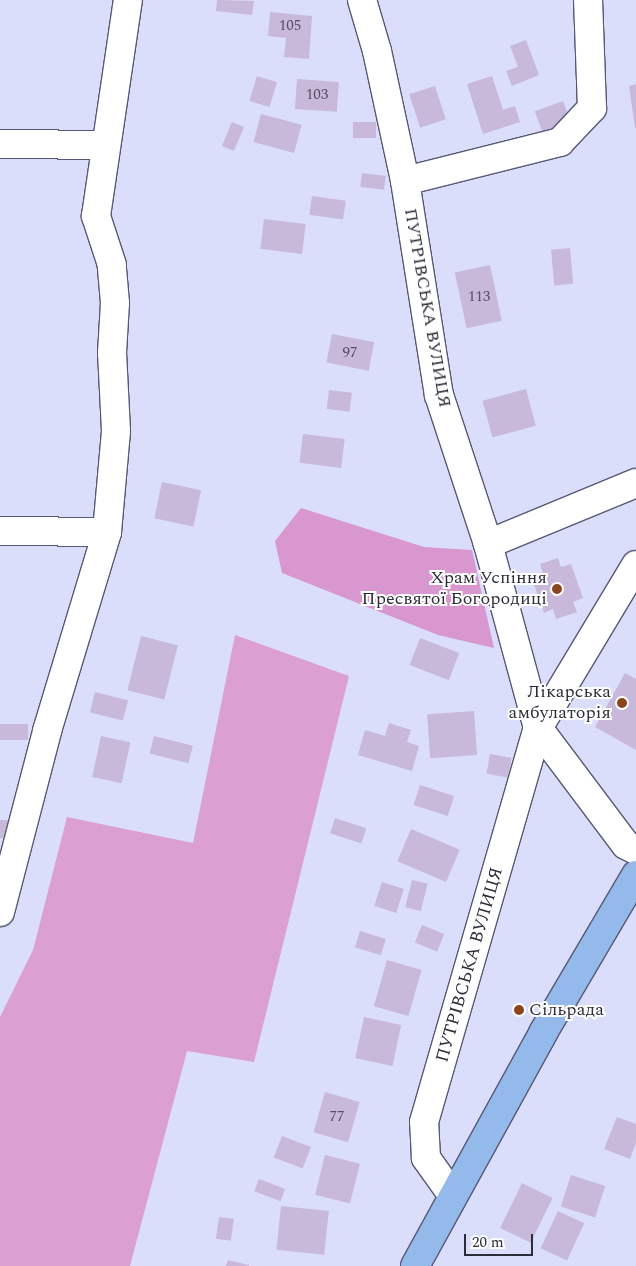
<!DOCTYPE html>
<html>
<head>
<meta charset="utf-8">
<style>
	body { margin:0 }
	#map { position:relative; width:636px; height:1266px; overflow:hidden; background:#dbdefb; font-family:Spectral,serif }
	div>[style] { position:absolute }
	.green>* { inset:0; background:#dba0d1 }
	.forest>* { inset:0; background:#d897ce }
	.building>* { inset:0; background:#c8b8d9; transform-origin:0 0 }
	.roads { filter:drop-shadow(1px 0 #575877) drop-shadow(-1px 0 #575877) drop-shadow(0 1px #575877) drop-shadow(0 -1px #575877) }
	.minor>* { height:28px; margin:-14px; padding:0 14px; transform-origin:14px; border-radius:14px; background:#fff }
	.major>* { height:28px; margin:-14px; padding:0 14px; transform-origin:14px; border-radius:14px; background:#94b9eb }
	.dots>* { width:14px; height:14px; translate:-50% -50%; box-sizing:border-box; border:2px solid #fff; border-radius:50% }
	span { translate:-50% -50%; white-space:nowrap; text-align:center; line-height:1.15; -webkit-text-stroke:4px #fff; paint-order:stroke }
	.number-label { font-size:15px; color:#535062 }
	.number-label span { -webkit-text-stroke-width:0 }
	.street-label { font-size:18px; color:#2c2d3a }
	.poi-label { font-size:18px; color:#2c2d3a }
	.right { translate:-100% -50%; text-align:right }
	.left { translate:0 -50%; text-align:left }
	.scale { position:absolute; left:464px; top:1234px; width:69px; height:22px; box-sizing:border-box; border:2px solid #2c2d3a; border-top:0; padding-left:6px; font-size:15px; line-height:18px; white-space:nowrap; color:#2c2d3a; -webkit-text-stroke:4px #fff; paint-order:stroke }
</style>
</head>
<body>
<div id="map">
	<div class="green">
		<i style="clip-path:polygon(235px 635px,349px 676px,254px 1062px,187px 1051px,130px 1266px,0 1266px,0 1017px,33px 950px,67px 817px,193px 843px)"></i>
	</div>
	<div class="forest">
		<i style="clip-path:polygon(301px 508px,424px 547px,472px 550px,494px 648px,438px 635px,282px 573px,275px 541px)"></i>
	</div>
	<div class="building">
		<i style="clip-path:polygon(217px 0,254px 1px,252px 15px,216px 11px)"></i>
		<i style="clip-path:polygon(270px 12px,312px 16px,309px 59px,284px 57px,286px 38px,268px 36px)"></i>
		<i style="clip-path:polygon(526px 40px,539px 75px,512px 86px,506px 71px,518px 67px,510px 46px)"></i>
		<i style="left:257px;top:76px;width:21px;height:26px;rotate:17deg"></i>
		<i style="clip-path:polygon(492px 76px,503px 110px,515px 106px,520px 122px,483px 134px,467px 84px)"></i>
		<i style="left:297px;top:79px;width:42px;height:30px;rotate:4deg"></i>
		<i style="clip-path:polygon(636px 84px,636px 128px,635px 128px,629px 86px)"></i>
		<i style="left:435px;top:86px;width:35px;height:27px;rotate:72deg"></i>
		<i style="left:563px;top:101px;width:27px;height:30px;rotate:70deg"></i>
		<i style="left:261px;top:114px;width:42px;height:29px;rotate:15deg"></i>
		<i style="left:232px;top:122px;width:13px;height:26px;rotate:23deg"></i>
		<i style="left:353px;top:122px;width:23px;height:16px"></i>
		<i style="left:362px;top:173px;width:24px;height:14px;rotate:7deg"></i>
		<i style="left:312px;top:196px;width:34px;height:19px;rotate:8deg"></i>
		<i style="left:264px;top:219px;width:42px;height:30px;rotate:7deg"></i>
		<i style="left:570px;top:248px;width:36px;height:19px;rotate:85deg"></i>
		<i style="left:490px;top:265px;width:57px;height:36px;rotate:78deg"></i>
		<i style="left:332px;top:334px;width:43px;height:29px;rotate:11deg"></i>
		<i style="left:526px;top:389px;width:38px;height:45px;rotate:75deg"></i>
		<i style="left:329px;top:390px;width:23px;height:19px;rotate:7deg"></i>
		<i style="left:303px;top:434px;width:42px;height:29px;rotate:7deg"></i>
		<i style="left:162px;top:482px;width:40px;height:37px;rotate:12deg"></i>
		<i style="clip-path:polygon(558px 558px,561px 567px,571px 564px,583px 598px,573px 602px,577px 612px,556px 619px,553px 609px,544px 613px,532px 579px,543px 574px,540px 564px)"></i>
		<i style="left:141px;top:636px;width:38px;height:56px;rotate:14deg"></i>
		<i style="left:420px;top:638px;width:42px;height:29px;rotate:21deg"></i>
		<i style="clip-path:polygon(625px 673px,636px 679px,636px 750px,595px 727px)"></i>
		<i style="left:95px;top:692px;width:34px;height:21px;rotate:14deg"></i>
		<i style="left:474px;top:711px;width:44px;height:47px;rotate:86deg"></i>
		<i style="clip-path:polygon(389px 723px,411px 730px,407px 742px,419px 746px,412px 771px,358px 755px,365px 730px,385px 736px)"></i>
		<i style="left:0;top:724px;width:28px;height:16px"></i>
		<i style="left:101px;top:736px;width:30px;height:42px;rotate:12deg"></i>
		<i style="left:154px;top:736px;width:40px;height:18px;rotate:14deg"></i>
		<i style="left:490px;top:754px;width:22px;height:20px;rotate:10deg"></i>
		<i style="left:420px;top:785px;width:36px;height:21px;rotate:18deg"></i>
		<i style="left:335px;top:818px;width:33px;height:16px;rotate:18deg"></i>
		<i style="left:0;top:820px;width:12px;height:18px"></i>
		<i style="left:411px;top:829px;width:53px;height:35px;rotate:23deg"></i>
		<i style="left:412px;top:880px;width:16px;height:28px;rotate:14deg"></i>
		<i style="left:382px;top:882px;width:23px;height:25px;rotate:18deg"></i>
		<i style="left:422px;top:925px;width:24px;height:19px;rotate:22deg"></i>
		<i style="left:360px;top:931px;width:27px;height:17px;rotate:17deg"></i>
		<i style="left:387px;top:960px;width:36px;height:48px;rotate:16deg"></i>
		<i style="left:364px;top:1017px;width:38px;height:42px;rotate:12deg"></i>
		<i style="left:325px;top:1092px;width:36px;height:42px;rotate:16deg"></i>
		<i style="clip-path:polygon(617px 1117px,636px 1124px,636px 1143px,630px 1159px,604px 1149px)"></i>
		<i style="left:282px;top:1136px;width:31px;height:23px;rotate:21deg"></i>
		<i style="left:325px;top:1155px;width:36px;height:41px;rotate:14deg"></i>
		<i style="left:571px;top:1175px;width:36px;height:33px;rotate:18deg"></i>
		<i style="left:259px;top:1179px;width:28px;height:13px;rotate:21deg"></i>
		<i style="left:522px;top:1183px;width:34px;height:50px;rotate:26deg"></i>
		<i style="left:281px;top:1206px;width:48px;height:44px;rotate:6deg"></i>
		<i style="left:558px;top:1211px;width:29px;height:41px;rotate:25deg"></i>
		<i style="left:219px;top:1217px;width:15px;height:22px;rotate:8deg"></i>
		<i style="clip-path:polygon(228px 1260px,249px 1265px,249px 1266px,226px 1266px)"></i>
	</div>
	<div class="roads">
		<div class="minor">
			<i style="left:362px;top:0;width:53px;rotate:73.6deg"></i>
			<i style="left:377px;top:51px;width:133px;rotate:77.8deg"></i>
			<i style="left:405px;top:181px;width:217px;rotate:81deg"></i>
			<i style="left:439px;top:395px;width:157px;rotate:71.8deg"></i>
			<i style="left:488px;top:544px;width:191px;rotate:74.8deg"></i>
			<i style="left:538px;top:728px;width:146px;rotate:53.1deg"></i>
			<i style="left:626px;top:845px;width:11px;rotate:27deg"></i>
			<i style="left:0;top:144px;width:105px;rotate:0.5deg"></i>
			<i style="left:405px;top:181px;width:160px;rotate:-14.1deg"></i>
			<i style="left:560px;top:142px;width:47px;rotate:-46.7deg"></i>
			<i style="left:592px;top:108px;width:108px;rotate:-92.1deg"></i>
			<i style="left:0;top:531px;width:107px;rotate:0.5deg"></i>
			<i style="left:488px;top:544px;width:160px;rotate:-22.4deg"></i>
			<i style="left:0;top:912px;width:187px;rotate:-75.4deg"></i>
			<i style="left:47px;top:731px;width:208px;rotate:-73.2deg"></i>
			<i style="left:107px;top:532px;width:101px;rotate:-84.9deg"></i>
			<i style="left:116px;top:431px;width:78px;rotate:-92.9deg"></i>
			<i style="left:112px;top:353px;width:50px;rotate:-86.6deg"></i>
			<i style="left:115px;top:303px;width:38px;rotate:-95deg"></i>
			<i style="left:112px;top:265px;width:52px;rotate:-108.1deg"></i>
			<i style="left:96px;top:216px;width:218px;rotate:-81.6deg"></i>
			<i style="left:453px;top:1196px;width:47px;rotate:-125.4deg"></i>
			<i style="left:426px;top:1158px;width:36px;rotate:-93deg"></i>
			<i style="left:424px;top:1122px;width:410px;rotate:-73.9deg"></i>
			<i style="left:538px;top:728px;width:190px;rotate:-59deg"></i>
		</div>
		<div class="major">
			<i style="left:415px;top:1266px;width:268px;rotate:-61.2deg"></i>
			<i style="left:544px;top:1031px;width:181px;rotate:-59.5deg"></i>
		</div>
	</div>
	<div class="dots">
		<i style="left:557px;top:589px;background:#8a451c"></i>
		<i style="left:622px;top:703px;background:#8a451c"></i>
		<i style="left:519px;top:1010px;background:#8a451c"></i>
	</div>
	<div class="number-label">
		<span style="left:290px;top:26px">105</span>
		<span style="left:317px;top:95px">103</span>
		<span style="left:479px;top:297px">113</span>
		<span style="left:350px;top:353px">97</span>
		<span style="left:337px;top:1117px">77</span>
	</div>
	<div class="street-label">
		<span style="left:427px;top:308px;rotate:80deg">ПУТРІВСЬКА ВУЛИЦЯ</span>
		<span style="left:470px;top:965px;rotate:-74deg">ПУТРІВСЬКА ВУЛИЦЯ</span>
	</div>
	<div class="poi-label">
		<span class="right" style="left:547px;top:589px">Храм Успіння<br>Пресвятої Богородиці</span>
		<span class="right" style="left:611px;top:703px">Лікарська<br>амбулаторія</span>
		<span class="left" style="left:529px;top:1010px">Сільрада</span>
	</div>
	<div class="scale">20 m</div>
</div>
</body>
</html>
